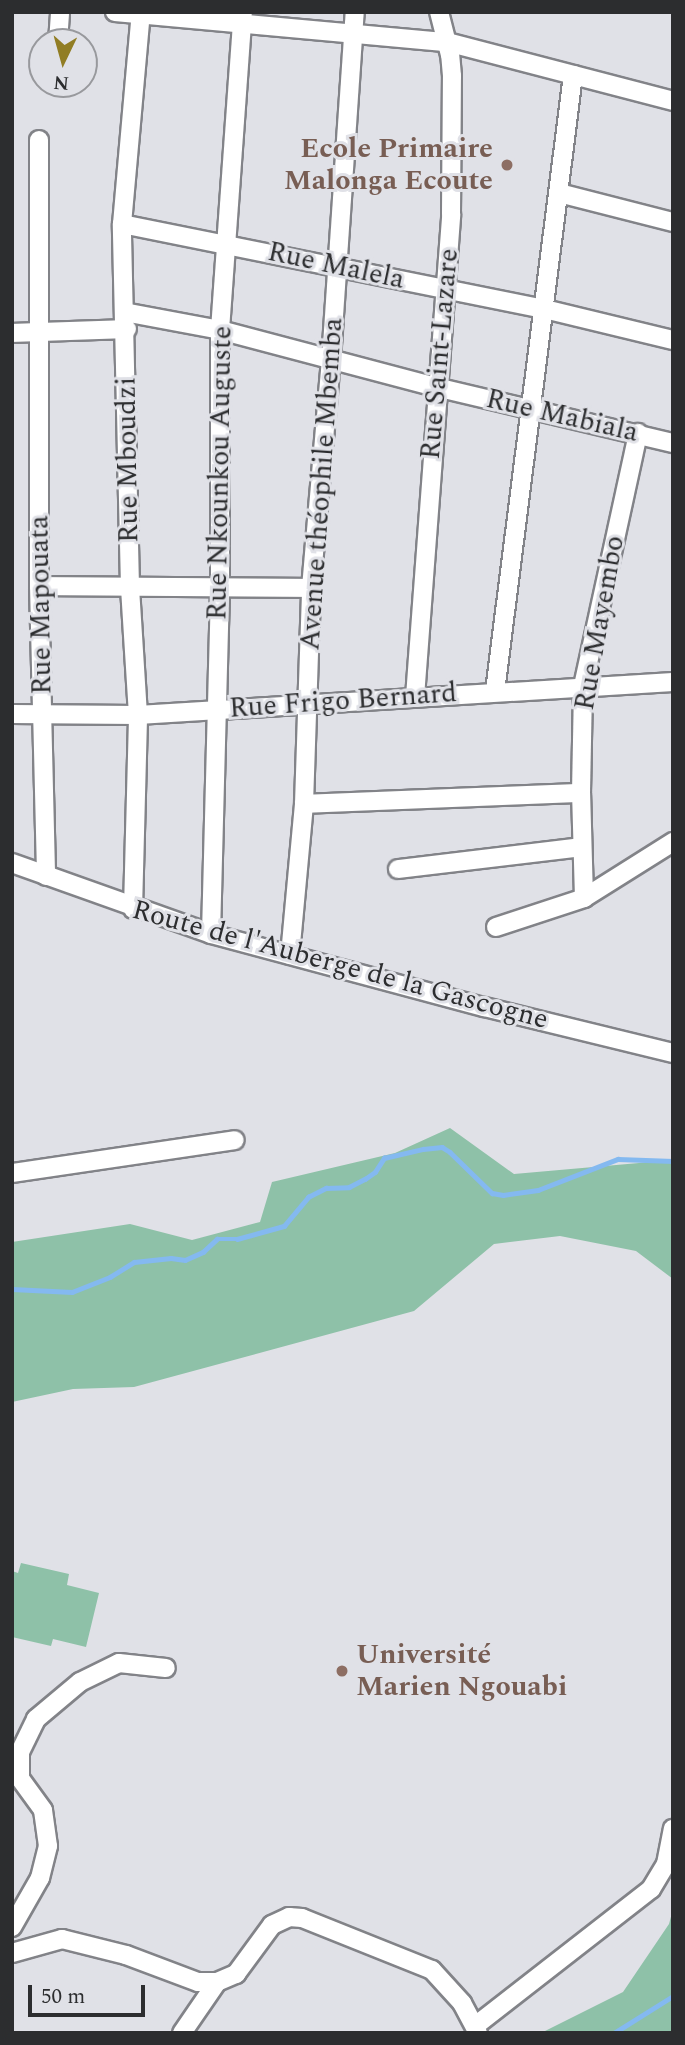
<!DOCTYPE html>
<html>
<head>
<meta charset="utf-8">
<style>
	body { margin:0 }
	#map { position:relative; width:685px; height:2045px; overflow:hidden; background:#e0e1e7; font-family:Spectral,serif }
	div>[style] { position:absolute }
	.green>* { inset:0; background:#8ec1a8 }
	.stream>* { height:4.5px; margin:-2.25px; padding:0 2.25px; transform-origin:2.25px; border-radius:2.25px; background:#84b9f0 }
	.roads { filter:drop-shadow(2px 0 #828388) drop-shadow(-2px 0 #828388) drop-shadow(0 2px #828388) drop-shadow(0 -2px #828388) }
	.minor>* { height:18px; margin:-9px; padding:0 9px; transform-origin:9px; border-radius:9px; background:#fff }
	.dots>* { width:19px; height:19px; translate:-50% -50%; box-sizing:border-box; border:4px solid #e0e1e7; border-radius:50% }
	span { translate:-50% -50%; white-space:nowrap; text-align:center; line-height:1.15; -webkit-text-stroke:6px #e0e1e7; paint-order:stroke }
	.education-label { font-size:28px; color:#785e54; font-weight:700 }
	.right { translate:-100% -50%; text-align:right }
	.left { translate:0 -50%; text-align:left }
	.street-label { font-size:28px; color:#2c2d2f }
	.frame { position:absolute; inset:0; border:14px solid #2c2d2f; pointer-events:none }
	.north { position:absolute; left:28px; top:28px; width:70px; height:70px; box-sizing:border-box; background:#e0e1e7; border:2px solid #98999d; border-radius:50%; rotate:185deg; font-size:19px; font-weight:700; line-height:28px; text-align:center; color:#2c2d2f }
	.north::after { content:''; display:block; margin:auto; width:24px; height:32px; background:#917d24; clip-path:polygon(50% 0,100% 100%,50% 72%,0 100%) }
	.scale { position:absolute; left:28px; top:1985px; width:117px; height:32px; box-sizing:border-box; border:4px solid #2c2d2f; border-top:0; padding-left:9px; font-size:21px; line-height:24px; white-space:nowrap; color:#2c2d2f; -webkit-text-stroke:5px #e0e1e7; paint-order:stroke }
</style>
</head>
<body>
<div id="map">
	<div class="green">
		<i style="clip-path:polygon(450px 1128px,514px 1174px,673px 1160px,673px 1279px,636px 1251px,560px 1236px,494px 1244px,414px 1311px,134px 1387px,73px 1389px,12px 1402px,12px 1242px,130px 1224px,192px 1240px,260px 1222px,272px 1182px,395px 1153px)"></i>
		<i style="clip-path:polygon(21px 1563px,69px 1574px,67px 1585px,99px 1593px,86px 1647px,53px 1639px,51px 1646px,12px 1637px,12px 1571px,18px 1573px)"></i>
		<i style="clip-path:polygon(673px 1909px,673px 2033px,541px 2033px,623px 1992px,669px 1924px)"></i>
	</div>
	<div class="stream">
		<i style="left:12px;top:1289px;width:60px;rotate:2.9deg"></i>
		<i style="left:72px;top:1292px;width:41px;rotate:-21.5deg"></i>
		<i style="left:110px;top:1277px;width:28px;rotate:-32deg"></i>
		<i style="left:134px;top:1262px;width:37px;rotate:-6deg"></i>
		<i style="left:171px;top:1258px;width:14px;rotate:8deg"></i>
		<i style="left:185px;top:1260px;width:20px;rotate:-24deg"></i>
		<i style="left:203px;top:1252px;width:19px;rotate:-43deg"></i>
		<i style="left:217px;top:1239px;width:20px"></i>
		<i style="left:237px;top:1239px;width:49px;rotate:-15.5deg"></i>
		<i style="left:284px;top:1226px;width:38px;rotate:-50deg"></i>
		<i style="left:308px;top:1197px;width:20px;rotate:-27deg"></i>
		<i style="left:326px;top:1188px;width:23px;rotate:-2deg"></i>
		<i style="left:349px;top:1187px;width:18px;rotate:-27deg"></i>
		<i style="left:365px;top:1179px;width:12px;rotate:-35deg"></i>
		<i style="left:375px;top:1172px;width:17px;rotate:-57deg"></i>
		<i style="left:384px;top:1158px;width:40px;rotate:-13deg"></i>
		<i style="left:423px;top:1149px;width:19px;rotate:-6deg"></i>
		<i style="left:442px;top:1147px;width:9px;rotate:32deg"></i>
		<i style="left:450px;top:1152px;width:59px;rotate:44.3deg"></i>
		<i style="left:492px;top:1193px;width:11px;rotate:10deg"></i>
		<i style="left:503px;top:1195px;width:35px;rotate:-8deg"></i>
		<i style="left:538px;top:1190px;width:86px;rotate:-21.2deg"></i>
		<i style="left:618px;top:1159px;width:55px;rotate:2.1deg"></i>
		<i style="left:614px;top:2033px;width:70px;rotate:-32.1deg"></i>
	</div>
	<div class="roads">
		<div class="minor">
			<i style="left:115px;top:12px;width:333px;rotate:5.2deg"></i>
			<i style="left:447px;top:42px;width:234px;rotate:14.6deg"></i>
			<i style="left:58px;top:42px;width:30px;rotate:-86deg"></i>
			<i style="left:39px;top:140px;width:446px;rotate:90deg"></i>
			<i style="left:39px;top:586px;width:290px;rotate:88.6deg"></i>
			<i style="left:559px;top:193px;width:118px;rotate:14.3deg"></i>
			<i style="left:122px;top:224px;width:431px;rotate:11.4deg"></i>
			<i style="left:545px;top:309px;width:132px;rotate:13.6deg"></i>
			<i style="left:124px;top:312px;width:98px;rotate:10.6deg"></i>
			<i style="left:220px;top:330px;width:223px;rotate:14.8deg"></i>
			<i style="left:436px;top:387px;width:244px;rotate:13.3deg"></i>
			<i style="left:12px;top:333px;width:115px;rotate:-2deg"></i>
			<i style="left:39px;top:586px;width:272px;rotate:0.4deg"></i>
			<i style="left:495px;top:691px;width:621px;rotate:-82.78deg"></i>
			<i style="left:415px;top:697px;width:484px;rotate:-85.7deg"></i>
			<i style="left:451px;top:214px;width:138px;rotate:-89.6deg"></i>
			<i style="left:452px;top:76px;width:21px;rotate:-95deg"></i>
			<i style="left:450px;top:55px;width:44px;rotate:-104.3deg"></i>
			<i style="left:12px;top:714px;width:126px;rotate:0.5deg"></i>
			<i style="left:138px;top:715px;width:536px;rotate:-3.53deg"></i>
			<i style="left:304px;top:804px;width:277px;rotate:-2.3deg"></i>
			<i style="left:12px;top:863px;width:211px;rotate:19.6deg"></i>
			<i style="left:211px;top:934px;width:283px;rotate:15deg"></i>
			<i style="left:484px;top:1007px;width:195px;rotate:13.7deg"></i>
			<i style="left:398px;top:869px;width:185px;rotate:-6.8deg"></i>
			<i style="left:584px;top:898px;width:105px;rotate:-91.6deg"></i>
			<i style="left:581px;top:793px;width:107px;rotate:-88.9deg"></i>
			<i style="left:583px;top:686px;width:259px;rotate:-77.7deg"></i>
			<i style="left:133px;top:909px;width:194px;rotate:-88.5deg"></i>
			<i style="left:138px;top:715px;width:128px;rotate:-93.6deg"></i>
			<i style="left:130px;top:587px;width:363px;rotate:-91.3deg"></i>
			<i style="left:122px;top:224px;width:213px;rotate:-84.9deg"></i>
			<i style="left:496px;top:927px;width:93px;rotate:-18.2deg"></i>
			<i style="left:584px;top:898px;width:105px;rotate:-32.2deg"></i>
			<i style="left:211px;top:934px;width:347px;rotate:-88.5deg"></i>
			<i style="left:220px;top:587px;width:257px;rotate:-90deg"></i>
			<i style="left:220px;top:330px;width:319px;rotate:-85.9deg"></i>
			<i style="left:290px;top:955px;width:152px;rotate:-84.7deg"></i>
			<i style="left:304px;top:804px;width:216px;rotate:-88.1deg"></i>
			<i style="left:311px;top:588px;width:229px;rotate:-85deg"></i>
			<i style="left:331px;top:360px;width:349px;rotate:-86.1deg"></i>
			<i style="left:12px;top:1173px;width:225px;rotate:-8.4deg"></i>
			<i style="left:12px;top:1927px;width:56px;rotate:-60.3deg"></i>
			<i style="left:40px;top:1878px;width:33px;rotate:-76deg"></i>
			<i style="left:48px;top:1846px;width:36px;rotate:-98deg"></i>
			<i style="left:43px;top:1810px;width:39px;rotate:-126deg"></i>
			<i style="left:20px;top:1778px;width:26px;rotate:-90deg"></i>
			<i style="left:20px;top:1752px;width:37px;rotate:-64deg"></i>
			<i style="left:36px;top:1719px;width:57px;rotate:-40.1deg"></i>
			<i style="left:80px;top:1682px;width:43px;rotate:-26deg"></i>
			<i style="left:119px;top:1663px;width:47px;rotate:6.1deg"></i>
			<i style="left:12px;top:1953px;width:52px;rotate:-15.6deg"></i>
			<i style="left:62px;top:1939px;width:66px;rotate:14deg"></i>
			<i style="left:126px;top:1955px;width:77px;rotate:20.6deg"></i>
			<i style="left:198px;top:1982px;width:19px"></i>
			<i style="left:217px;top:1982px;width:21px;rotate:-23deg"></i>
			<i style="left:236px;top:1974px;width:61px;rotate:-53.7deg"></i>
			<i style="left:272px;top:1925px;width:19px;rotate:-25deg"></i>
			<i style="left:289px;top:1917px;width:13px;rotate:4deg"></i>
			<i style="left:302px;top:1918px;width:140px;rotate:21.8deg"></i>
			<i style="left:432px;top:1970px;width:45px;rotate:47.7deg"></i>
			<i style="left:462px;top:2003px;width:34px;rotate:62deg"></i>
			<i style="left:475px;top:2026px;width:223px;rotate:-37.9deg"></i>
			<i style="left:651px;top:1889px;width:29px;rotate:-59deg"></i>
			<i style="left:666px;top:1864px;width:36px;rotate:-79deg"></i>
			<i style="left:182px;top:2033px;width:62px;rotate:-55.5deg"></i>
		</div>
	</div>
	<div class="dots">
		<i style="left:507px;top:165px;background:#8d6e63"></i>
		<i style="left:342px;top:1671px;background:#8d6e63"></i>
	</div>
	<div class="education-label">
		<span class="right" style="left:493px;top:165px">Ecole Primaire<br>Malonga Ecoute</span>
		<span class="left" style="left:356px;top:1671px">Université<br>Marien Ngouabi</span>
	</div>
	<div class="street-label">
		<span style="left:336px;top:266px;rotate:12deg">Rue Malela</span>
		<span style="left:440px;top:354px;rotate:-85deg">Rue Saint-Lazare</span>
		<span style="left:562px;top:416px;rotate:13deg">Rue Mabiala</span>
		<span style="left:128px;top:460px;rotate:-91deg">Rue Mboudzi</span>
		<span style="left:220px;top:473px;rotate:-89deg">Rue Nkounkou Auguste</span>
		<span style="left:322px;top:484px;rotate:-86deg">Avenue théophile Mbemba</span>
		<span style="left:41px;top:605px;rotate:-91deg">Rue Mapouata</span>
		<span style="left:600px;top:623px;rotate:-80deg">Rue Mayembo</span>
		<span style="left:343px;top:701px;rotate:-4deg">Rue Frigo Bernard</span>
		<span style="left:340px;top:965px;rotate:15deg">Route de l'Auberge de la Gascogne</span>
	</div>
	<div class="frame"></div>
	<div class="north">N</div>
	<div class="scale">50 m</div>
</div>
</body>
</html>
